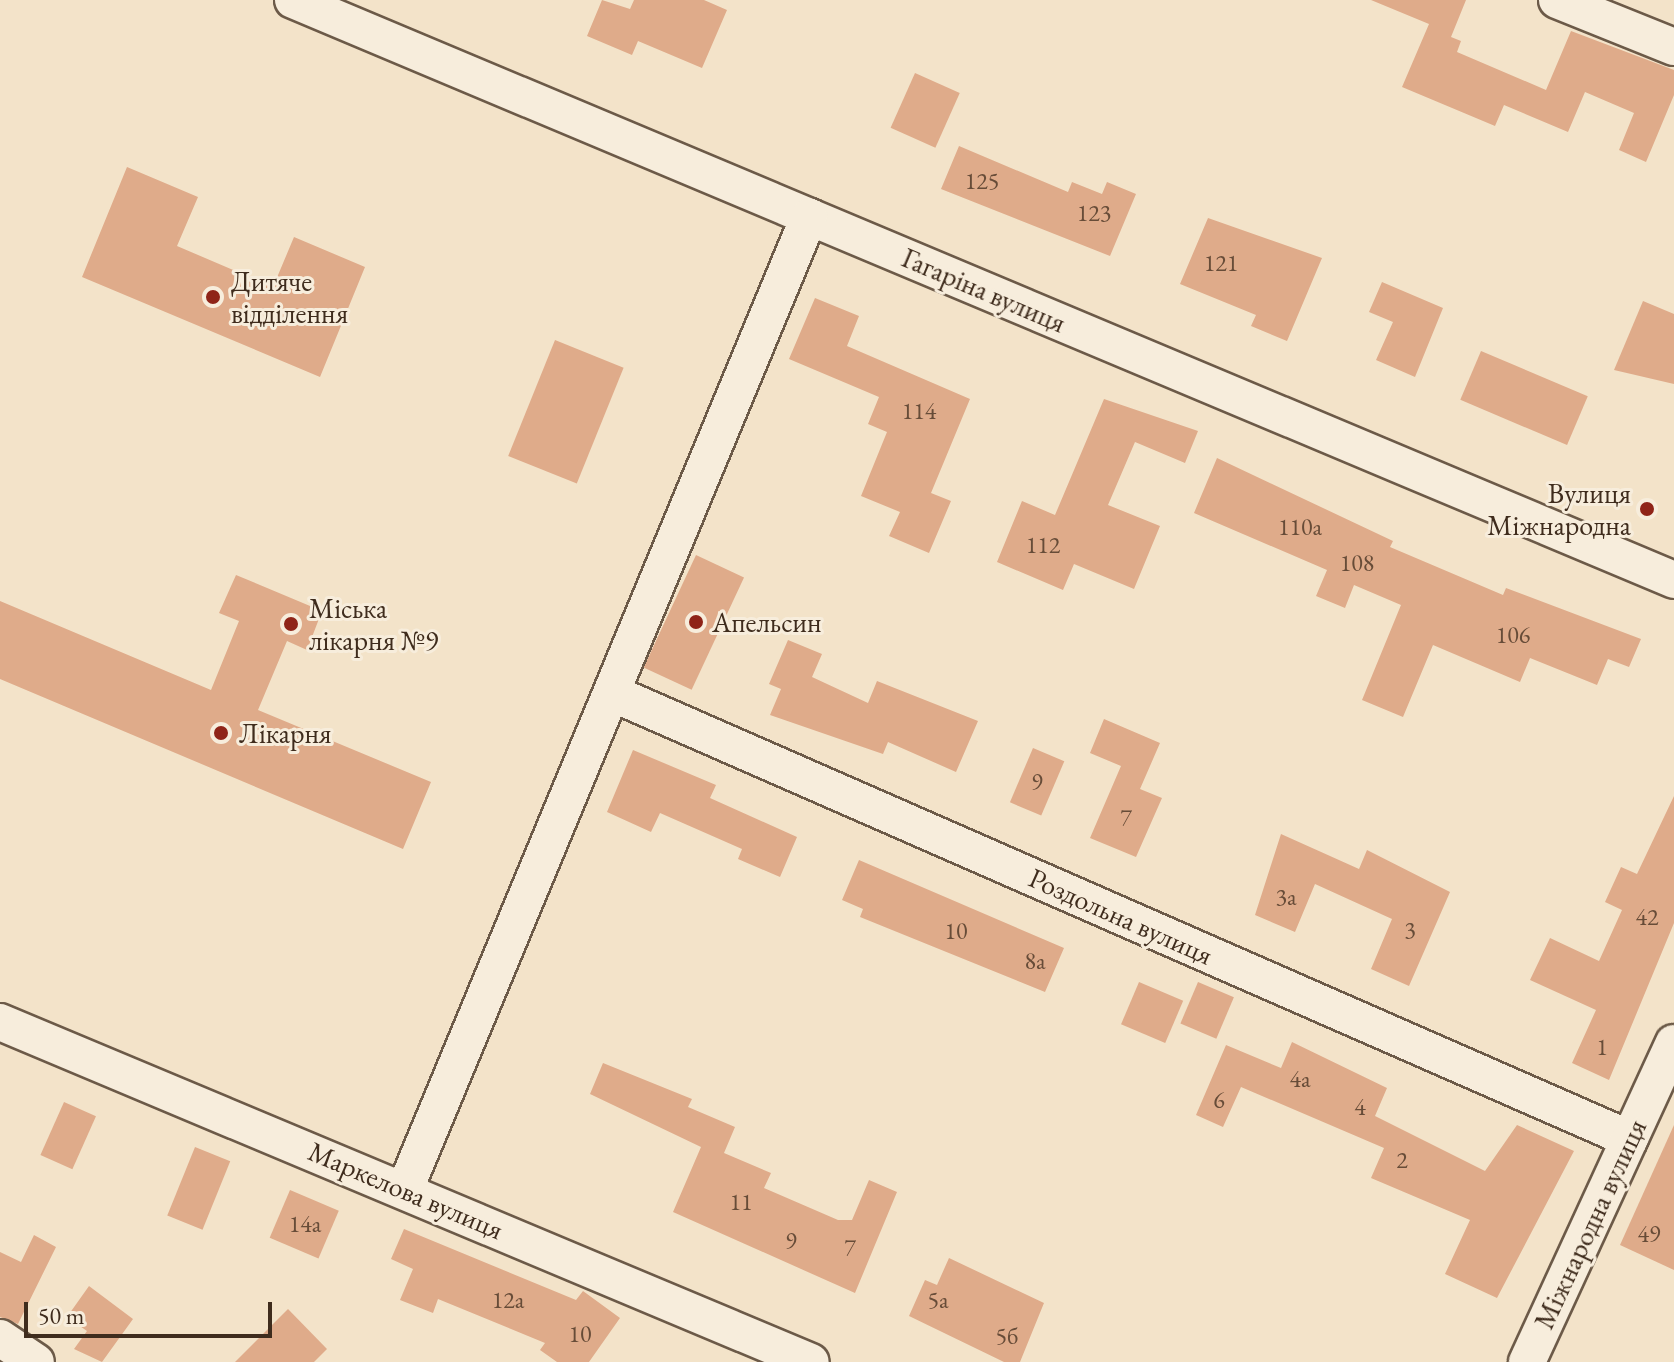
<!DOCTYPE html>
<html>
<head>
<meta charset="utf-8">
<style>
	body { margin:0 }
	#map { position:relative; width:1674px; height:1362px; overflow:hidden; background:#f3e3c9; font-family:"EB Garamond",serif }
	div>[style] { position:absolute }
	.building>* { inset:0; background:#dfab8a; transform-origin:0 0 }
	.roads { filter:drop-shadow(2px 0 #6c5a48) drop-shadow(-2px 0 #6c5a48) drop-shadow(0 2px #6c5a48) drop-shadow(0 -2px #6c5a48) }
	.minor>* { height:36px; margin:-18px; padding:0 18px; transform-origin:18px; border-radius:18px; background:#f7eddc }
	.dots>* { width:22px; height:22px; translate:-50% -50%; box-sizing:border-box; border:4px solid #f7eddc; border-radius:50% }
	span { translate:-50% -50%; white-space:nowrap; text-align:center; line-height:1.15; -webkit-text-stroke:6px #f7eddc; paint-order:stroke }
	.number-label { font-size:24px; color:#674c38 }
	.number-label span { -webkit-text-stroke-width:0 }
	.poi-label { font-size:28px; color:#3f2c1d }
	.left { translate:0 -50%; text-align:left }
	.right { translate:-100% -50%; text-align:right }
	.street-label { font-size:28px; color:#3f2c1d }
	.scale { position:absolute; left:24px; top:1302px; width:248px; height:36px; box-sizing:border-box; border:4px solid #3f2c1d; border-top:0; padding-left:10px; font-size:24px; line-height:28px; white-space:nowrap; color:#3f2c1d; -webkit-text-stroke:6px #f7eddc; paint-order:stroke }
</style>
</head>
<body>
<div id="map">
	<div class="building">
		<i style="clip-path:polygon(602px 0,630px 9px,634px 0,704px 0,727px 10px,702px 68px,638px 41px,632px 55px,587px 36px)"></i>
		<i style="clip-path:polygon(1371px 0,1466px 0,1451px 37px,1461px 41px,1457px 52px,1546px 90px,1571px 31px,1674px 70px,1674px 95px,1646px 162px,1619px 150px,1634px 113px,1585px 92px,1568px 132px,1504px 105px,1495px 126px,1402px 87px,1429px 24px)"></i>
		<i style="left:915px;top:73px;width:49px;height:60px;rotate:24deg"></i>
		<i style="clip-path:polygon(959px 146px,1068px 192px,1072px 182px,1102px 194px,1107px 182px,1136px 194px,1110px 256px,941px 189px)"></i>
		<i style="clip-path:polygon(127px 167px,198px 197px,177px 246px,273px 287px,294px 237px,365px 267px,320px 377px,82px 277px)"></i>
		<i style="clip-path:polygon(1208px 218px,1322px 258px,1287px 341px,1251px 326px,1256px 315px,1180px 284px)"></i>
		<i style="clip-path:polygon(1382px 282px,1443px 308px,1415px 377px,1376px 360px,1393px 322px,1369px 312px)"></i>
		<i style="clip-path:polygon(815px 298px,859px 316px,847px 346px,970px 399px,931px 493px,951px 501px,929px 553px,889px 536px,900px 512px,861px 496px,887px 432px,868px 424px,879px 397px,789px 359px)"></i>
		<i style="clip-path:polygon(1643px 301px,1674px 314px,1674px 384px,1614px 370px)"></i>
		<i style="left:555px;top:340px;width:74px;height:125px;rotate:22deg"></i>
		<i style="left:1481px;top:351px;width:116px;height:53px;rotate:23deg"></i>
		<i style="clip-path:polygon(1104px 399px,1198px 431px,1185px 463px,1135px 442px,1108px 505px,1160px 526px,1134px 589px,1074px 564px,1063px 590px,997px 562px,1022px 501px,1055px 515px)"></i>
		<i style="clip-path:polygon(1217px 458px,1393px 541px,1390px 547px,1503px 595px,1506px 588px,1641px 639px,1629px 667px,1608px 659px,1597px 685px,1530px 658px,1520px 682px,1433px 645px,1403px 717px,1362px 700px,1401px 605px,1354px 585px,1345px 608px,1316px 596px,1327px 570px,1194px 513px)"></i>
		<i style="left:696px;top:555px;width:53px;height:124px;rotate:25deg"></i>
		<i style="clip-path:polygon(236px 575px,322px 611px,307px 650px,287px 641px,258px 710px,431px 782px,403px 849px,0 679px,0 601px,211px 690px,239px 621px,219px 613px)"></i>
		<i style="clip-path:polygon(788px 640px,822px 654px,812px 677px,868px 703px,877px 681px,978px 721px,956px 772px,888px 742px,883px 754px,770px 715px,781px 689px,769px 684px)"></i>
		<i style="clip-path:polygon(1104px 719px,1160px 743px,1140px 789px,1162px 798px,1136px 857px,1090px 838px,1121px 766px,1090px 753px)"></i>
		<i style="left:1033px;top:748px;width:34px;height:59px;rotate:23deg"></i>
		<i style="clip-path:polygon(633px 750px,716px 785px,710px 798px,797px 837px,780px 877px,738px 859px,742px 849px,660px 813px,651px 832px,607px 812px)"></i>
		<i style="clip-path:polygon(1674px 796px,1674px 923px,1609px 1080px,1572px 1063px,1596px 1010px,1530px 980px,1550px 938px,1599px 961px,1622px 910px,1605px 902px,1621px 867px,1637px 874px)"></i>
		<i style="clip-path:polygon(1281px 834px,1359px 869px,1367px 850px,1450px 892px,1409px 986px,1371px 969px,1392px 919px,1315px 884px,1295px 932px,1255px 915px)"></i>
		<i style="clip-path:polygon(859px 860px,1064px 948px,1045px 992px,860px 917px,863px 909px,842px 900px)"></i>
		<i style="left:1139px;top:982px;width:48px;height:46px;rotate:23deg"></i>
		<i style="left:1198px;top:982px;width:39px;height:45px;rotate:23deg"></i>
		<i style="clip-path:polygon(1292px 1042px,1387px 1088px,1375px 1116px,1485px 1171px,1517px 1125px,1574px 1151px,1497px 1298px,1445px 1274px,1470px 1220px,1371px 1178px,1384px 1148px,1241px 1087px,1223px 1127px,1196px 1115px,1226px 1045px,1281px 1068px)"></i>
		<i style="clip-path:polygon(603px 1063px,692px 1099px,688px 1107px,735px 1127px,724px 1153px,771px 1173px,764px 1188px,838px 1220px,852px 1220px,869px 1180px,897px 1192px,855px 1293px,673px 1212px,701px 1147px,590px 1094px)"></i>
		<i style="left:64px;top:1102px;width:35px;height:58px;rotate:24deg"></i>
		<i style="clip-path:polygon(1674px 1125px,1674px 1270px,1620px 1245px)"></i>
		<i style="left:195px;top:1147px;width:38px;height:74px;rotate:22deg"></i>
		<i style="left:290px;top:1190px;width:53px;height:52px;rotate:23deg"></i>
		<i style="clip-path:polygon(404px 1229px,576px 1300px,583px 1291px,620px 1318px,589px 1362px,557px 1362px,540px 1350px,545px 1343px,438px 1299px,433px 1313px,400px 1300px,413px 1269px,391px 1259px)"></i>
		<i style="clip-path:polygon(34px 1235px,56px 1247px,18px 1324px,0 1317px,0 1252px,21px 1262px)"></i>
		<i style="clip-path:polygon(949px 1258px,1044px 1303px,1020px 1362px,1004px 1362px,909px 1316px,925px 1280px,937px 1285px)"></i>
		<i style="clip-path:polygon(89px 1286px,133px 1319px,102px 1362px,74px 1349px,87px 1331px,67px 1317px)"></i>
		<i style="clip-path:polygon(288px 1309px,327px 1349px,314px 1362px,235px 1362px)"></i>
	</div>
	<div class="roads">
		<div class="minor">
			<i style="left:293px;top:0;width:1498px;rotate:22.78deg"></i>
			<i style="left:1557px;top:0;width:126px;rotate:21.9deg"></i>
			<i style="left:612px;top:693px;width:1111px;rotate:23.66deg"></i>
			<i style="left:0;top:1022px;width:879px;rotate:22.75deg"></i>
			<i style="left:405px;top:1189px;width:1053px;rotate:-67.43deg"></i>
			<i style="left:0;top:1338px;width:43px;rotate:33.7deg"></i>
			<i style="left:1527px;top:1362px;width:351px;rotate:-65.3deg"></i>
		</div>
	</div>
	<div class="dots">
		<i style="left:213px;top:297px;background:#8f2418"></i>
		<i style="left:1647px;top:509px;background:#8f2418"></i>
		<i style="left:696px;top:622px;background:#8f2418"></i>
		<i style="left:291px;top:624px;background:#8f2418"></i>
		<i style="left:221px;top:733px;background:#8f2418"></i>
	</div>
	<div class="number-label">
		<span style="left:982px;top:181px">125</span>
		<span style="left:1094px;top:213px">123</span>
		<span style="left:1221px;top:263px">121</span>
		<span style="left:919px;top:411px">114</span>
		<span style="left:1300px;top:527px">110а</span>
		<span style="left:1043px;top:545px">112</span>
		<span style="left:1357px;top:563px">108</span>
		<span style="left:1513px;top:635px">106</span>
		<span style="left:1037px;top:782px">9</span>
		<span style="left:1126px;top:818px">7</span>
		<span style="left:1286px;top:897px">3а</span>
		<span style="left:1647px;top:917px">42</span>
		<span style="left:1410px;top:930px">3</span>
		<span style="left:956px;top:931px">10</span>
		<span style="left:1035px;top:961px">8а</span>
		<span style="left:1602px;top:1047px">1</span>
		<span style="left:1300px;top:1079px">4а</span>
		<span style="left:1219px;top:1100px">6</span>
		<span style="left:1360px;top:1107px">4</span>
		<span style="left:1402px;top:1160px">2</span>
		<span style="left:741px;top:1202px">11</span>
		<span style="left:305px;top:1224px">14а</span>
		<span style="left:1649px;top:1234px">49</span>
		<span style="left:791px;top:1241px">9</span>
		<span style="left:850px;top:1248px">7</span>
		<span style="left:508px;top:1300px">12а</span>
		<span style="left:938px;top:1300px">5а</span>
		<span style="left:580px;top:1334px">10</span>
		<span style="left:1007px;top:1336px">5б</span>
	</div>
	<div class="poi-label">
		<span class="left" style="left:231px;top:297px">Дитяче<br>відділення</span>
		<span class="right" style="left:1631px;top:509px">Вулиця<br>Міжнародна</span>
		<span class="left" style="left:309px;top:624px">Міська<br>лікарня №9</span>
		<span class="left" style="left:712px;top:622px">Апельсин</span>
		<span class="left" style="left:239px;top:733px">Лікарня</span>
	</div>
	<div class="street-label">
		<span style="left:984px;top:290px;rotate:23deg">Гагаріна вулиця</span>
		<span style="left:1121px;top:916px;rotate:24deg">Роздольна вулиця</span>
		<span style="left:406px;top:1190px;rotate:23deg">Маркелова вулиця</span>
		<span style="left:1590px;top:1224px;rotate:-65deg">Міжнародна вулиця</span>
	</div>
	<div class="scale">50 m</div>
</div>
</body>
</html>
